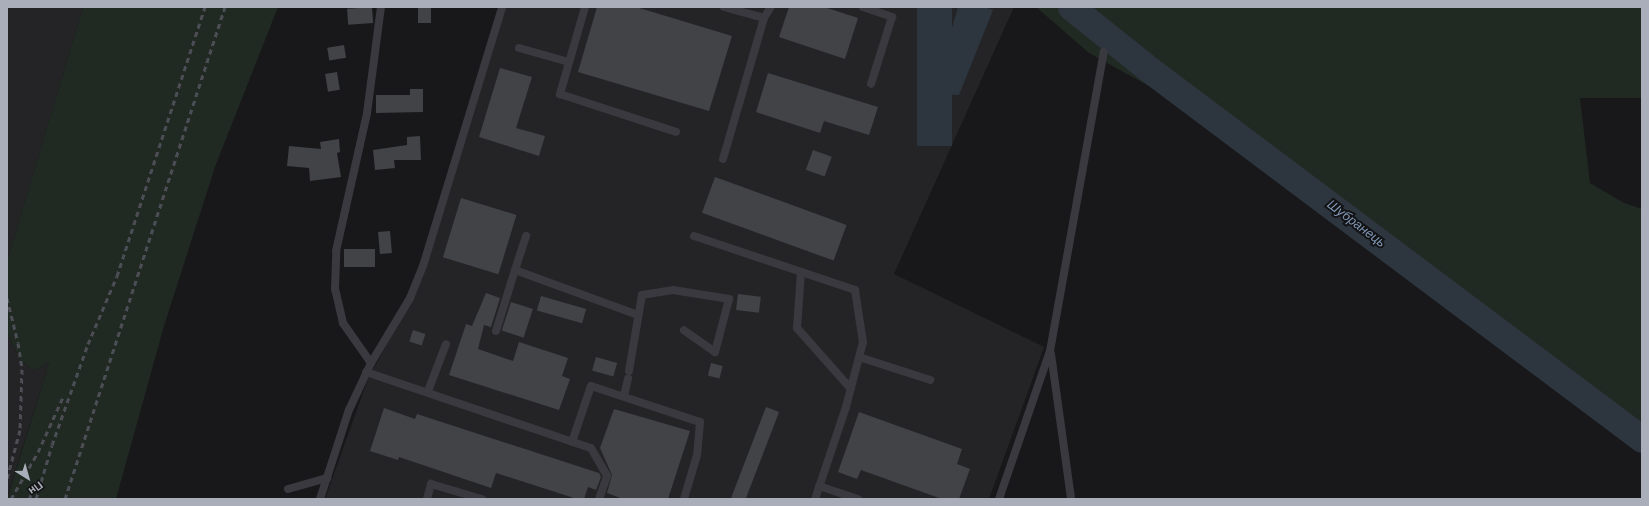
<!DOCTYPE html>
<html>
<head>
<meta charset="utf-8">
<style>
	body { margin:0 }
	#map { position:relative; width:1649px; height:506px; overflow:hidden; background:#18181a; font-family:"Work Sans",sans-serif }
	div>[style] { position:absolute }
	.built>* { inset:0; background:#242427 }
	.green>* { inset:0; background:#202922 }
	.water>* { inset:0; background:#2d363f; transform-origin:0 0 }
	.river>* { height:27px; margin:-13.5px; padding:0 13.5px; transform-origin:13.5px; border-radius:13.5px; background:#2d363f }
	.building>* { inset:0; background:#424347; transform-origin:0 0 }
	.service>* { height:8px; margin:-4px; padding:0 4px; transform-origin:4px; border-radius:4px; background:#39393f }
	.rail>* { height:3px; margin-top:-1.5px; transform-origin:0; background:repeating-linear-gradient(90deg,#4c4d55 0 5px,transparent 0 9px) }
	span { translate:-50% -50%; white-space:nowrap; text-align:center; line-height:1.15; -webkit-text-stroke:4px #131315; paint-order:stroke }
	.water-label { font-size:13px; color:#8198b6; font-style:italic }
	.frame { position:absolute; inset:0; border:8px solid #aaaeba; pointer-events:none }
	.north { position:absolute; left:8px; top:458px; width:40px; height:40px; -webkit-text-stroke:3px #131315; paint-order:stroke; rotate:143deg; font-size:11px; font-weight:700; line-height:16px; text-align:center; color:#aaaeba }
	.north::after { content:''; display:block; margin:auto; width:14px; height:18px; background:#aaaeba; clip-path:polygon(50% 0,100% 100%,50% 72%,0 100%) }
</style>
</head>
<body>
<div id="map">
	<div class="built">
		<i style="clip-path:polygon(7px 7px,83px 7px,7px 261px)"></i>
		<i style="clip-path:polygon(503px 7px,1014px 7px,894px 274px,1044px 347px,989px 499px,325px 499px,368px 379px,411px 300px)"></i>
		<i style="clip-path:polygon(7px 333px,21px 361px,34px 371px,49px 363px,7px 497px)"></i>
	</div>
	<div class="green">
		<i style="clip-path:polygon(83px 7px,278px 7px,215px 167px,164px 326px,116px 499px,7px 499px,49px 363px,34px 371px,21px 361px,7px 333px,7px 261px)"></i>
		<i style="clip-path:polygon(1036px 7px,1642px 7px,1642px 98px,1580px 98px,1590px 183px,1624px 203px,1642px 209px,1642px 445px,1252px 143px,1089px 53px)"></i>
	</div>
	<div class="water">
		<i style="left:917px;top:7px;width:35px;height:139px"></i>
		<i style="clip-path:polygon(958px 7px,985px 7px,993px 10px,959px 95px,933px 94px)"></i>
	</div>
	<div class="river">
		<i style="left:1071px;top:7px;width:101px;rotate:38.6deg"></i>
		<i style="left:1150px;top:70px;width:615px;rotate:36.87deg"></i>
	</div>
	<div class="building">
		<i style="left:372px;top:7px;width:16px;height:25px;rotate:86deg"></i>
		<i style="left:418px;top:7px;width:13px;height:16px"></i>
		<i style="clip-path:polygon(597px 7px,636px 7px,732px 36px,709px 111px,578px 72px)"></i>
		<i style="clip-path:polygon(789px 7px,824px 7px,858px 18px,845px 59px,779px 37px)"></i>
		<i style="left:344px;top:45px;width:13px;height:17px;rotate:81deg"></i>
		<i style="clip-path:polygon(500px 68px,532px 77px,516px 128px,545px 136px,539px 156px,479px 137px)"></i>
		<i style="left:337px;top:72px;width:18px;height:12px;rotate:81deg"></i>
		<i style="clip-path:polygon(768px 73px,878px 107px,869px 135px,824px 121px,820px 133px,756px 112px)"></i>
		<i style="clip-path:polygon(410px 89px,423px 89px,423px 112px,376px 113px,376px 95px,410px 95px)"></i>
		<i style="clip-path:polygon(420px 136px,421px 160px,394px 160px,395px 168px,375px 170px,373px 150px,407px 145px,407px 137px)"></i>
		<i style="clip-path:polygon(339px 139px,340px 152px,337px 153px,341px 177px,310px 181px,309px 168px,287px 166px,289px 146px,321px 149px,320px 142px)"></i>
		<i style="left:813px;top:150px;width:20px;height:21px;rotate:20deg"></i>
		<i style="left:715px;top:177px;width:140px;height:38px;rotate:20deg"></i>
		<i style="left:461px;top:198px;width:58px;height:62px;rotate:17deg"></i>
		<i style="left:390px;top:231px;width:22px;height:12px;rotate:85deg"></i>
		<i style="left:344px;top:249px;width:31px;height:18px"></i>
		<i style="clip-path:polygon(486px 293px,500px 298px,491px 327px,484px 325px,478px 349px,513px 361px,519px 342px,568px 358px,562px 376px,570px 379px,559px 410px,449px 375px,466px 324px,472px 326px)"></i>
		<i style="left:738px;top:294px;width:23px;height:16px;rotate:7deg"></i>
		<i style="left:541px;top:296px;width:47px;height:15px;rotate:16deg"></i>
		<i style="left:511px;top:302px;width:23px;height:30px;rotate:18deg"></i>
		<i style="left:413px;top:330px;width:13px;height:12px;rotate:18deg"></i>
		<i style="left:596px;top:357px;width:22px;height:14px;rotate:16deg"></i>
		<i style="left:711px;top:363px;width:12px;height:13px;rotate:14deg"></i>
		<i style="left:766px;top:407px;width:14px;height:97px;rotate:21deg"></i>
		<i style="clip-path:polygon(384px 408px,415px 419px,417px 414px,599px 473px,601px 477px,596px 490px,588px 487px,584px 499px,577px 499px,496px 473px,491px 488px,399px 457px,398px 460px,370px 451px)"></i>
		<i style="clip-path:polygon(614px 409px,690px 431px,668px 499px,623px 499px,607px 493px,612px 475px,600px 448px)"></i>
		<i style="clip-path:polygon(859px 412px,962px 449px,957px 464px,970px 469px,959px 499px,942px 499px,861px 470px,857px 479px,838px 472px)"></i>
	</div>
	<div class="service">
		<i style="left:585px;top:7px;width:91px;rotate:106deg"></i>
		<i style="left:560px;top:94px;width:122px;rotate:18.1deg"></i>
		<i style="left:724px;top:7px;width:41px;rotate:15.4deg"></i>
		<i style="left:764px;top:18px;width:13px;rotate:-58deg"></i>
		<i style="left:863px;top:7px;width:31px;rotate:19deg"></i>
		<i style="left:892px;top:17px;width:70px;rotate:107.4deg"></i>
		<i style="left:519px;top:48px;width:52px;rotate:15.6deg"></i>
		<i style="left:723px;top:159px;width:147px;rotate:-73.8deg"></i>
		<i style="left:694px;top:236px;width:170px;rotate:18.5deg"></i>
		<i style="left:855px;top:290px;width:53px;rotate:81.3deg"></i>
		<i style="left:863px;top:342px;width:67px;rotate:104.7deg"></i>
		<i style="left:846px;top:407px;width:97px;rotate:108.6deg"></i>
		<i style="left:515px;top:270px;width:36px;rotate:-72deg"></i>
		<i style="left:801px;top:272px;width:56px;rotate:94.1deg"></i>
		<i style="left:797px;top:328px;width:81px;rotate:48.5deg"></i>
		<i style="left:496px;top:331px;width:64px;rotate:-72.7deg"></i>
		<i style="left:515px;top:270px;width:131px;rotate:20.1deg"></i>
		<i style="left:1051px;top:354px;width:146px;rotate:82.1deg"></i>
		<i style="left:859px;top:357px;width:75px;rotate:17.9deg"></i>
		<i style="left:371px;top:363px;width:49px;rotate:-125deg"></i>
		<i style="left:343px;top:323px;width:35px;rotate:-103deg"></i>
		<i style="left:335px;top:289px;width:38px;rotate:-88deg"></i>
		<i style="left:336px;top:251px;width:141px;rotate:-77.3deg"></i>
		<i style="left:367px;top:113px;width:107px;rotate:-82.5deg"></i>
		<i style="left:629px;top:371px;width:77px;rotate:-80.3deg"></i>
		<i style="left:642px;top:295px;width:31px;rotate:-9deg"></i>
		<i style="left:673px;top:290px;width:57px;rotate:9.1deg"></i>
		<i style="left:729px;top:299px;width:55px;rotate:104.8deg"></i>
		<i style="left:715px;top:352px;width:38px;rotate:-145deg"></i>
		<i style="left:366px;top:372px;width:237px;rotate:18.7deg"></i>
		<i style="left:591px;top:448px;width:32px;rotate:60deg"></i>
		<i style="left:607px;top:476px;width:24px;rotate:109deg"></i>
		<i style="left:428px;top:391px;width:50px;rotate:-69deg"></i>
		<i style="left:624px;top:396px;width:18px;rotate:-77deg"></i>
		<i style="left:572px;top:442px;width:59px;rotate:-71.3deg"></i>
		<i style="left:591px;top:386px;width:115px;rotate:18.3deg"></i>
		<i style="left:700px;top:422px;width:33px;rotate:95deg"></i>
		<i style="left:697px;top:455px;width:46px;rotate:106.5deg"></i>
		<i style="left:819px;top:486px;width:41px;rotate:18.4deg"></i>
		<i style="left:288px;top:489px;width:41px;rotate:-15.8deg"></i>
		<i style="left:320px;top:499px;width:94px;rotate:-72deg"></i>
		<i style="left:349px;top:410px;width:52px;rotate:-64.9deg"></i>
		<i style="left:371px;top:363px;width:76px;rotate:-59deg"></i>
		<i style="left:410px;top:298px;width:35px;rotate:-68deg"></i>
		<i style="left:423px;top:266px;width:271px;rotate:-73deg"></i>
		<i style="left:427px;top:499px;width:16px;rotate:-75deg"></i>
		<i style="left:431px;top:484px;width:53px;rotate:16.4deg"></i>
		<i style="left:999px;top:499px;width:157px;rotate:-71deg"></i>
		<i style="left:1050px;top:351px;width:304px;rotate:-79.8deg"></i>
	</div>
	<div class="rail">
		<i style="left:7px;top:298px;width:46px;rotate:76.3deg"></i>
		<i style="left:18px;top:343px;width:26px;rotate:81deg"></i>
		<i style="left:22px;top:369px;width:61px;rotate:91.9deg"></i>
		<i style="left:20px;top:430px;width:51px;rotate:104.9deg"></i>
		<i style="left:11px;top:499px;width:54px;rotate:-60.1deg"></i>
		<i style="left:38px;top:452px;width:63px;rotate:-65.5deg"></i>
		<i style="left:29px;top:499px;width:20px;rotate:-66deg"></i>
		<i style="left:36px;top:499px;width:56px;rotate:-73.5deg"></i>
		<i style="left:52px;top:445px;width:107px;rotate:-70.4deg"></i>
		<i style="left:88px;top:344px;width:74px;rotate:-66.9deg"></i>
		<i style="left:117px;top:276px;width:283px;rotate:-71.9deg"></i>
		<i style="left:65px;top:499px;width:517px;rotate:-71.99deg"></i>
	</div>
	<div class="water-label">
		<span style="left:1356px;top:224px;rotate:37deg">Шубранець</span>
	</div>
	<div class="frame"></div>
	<div class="north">Пн</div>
</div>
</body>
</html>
